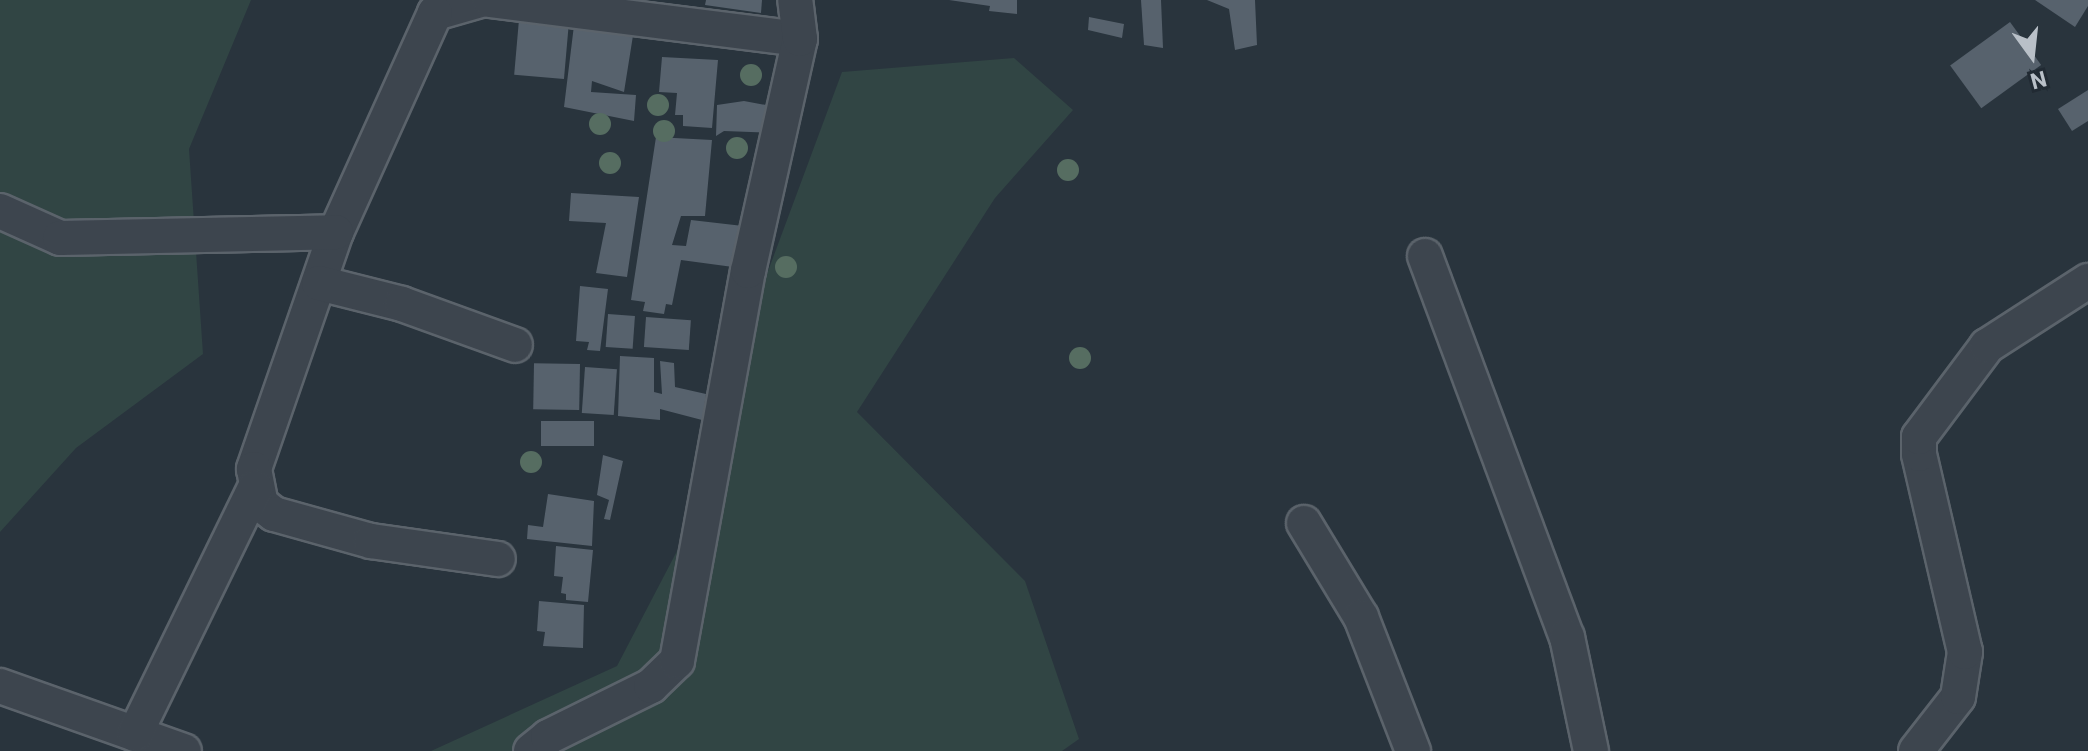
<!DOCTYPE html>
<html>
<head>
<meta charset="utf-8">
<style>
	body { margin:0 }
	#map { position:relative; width:2088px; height:751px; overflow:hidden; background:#29343d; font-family:Roboto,sans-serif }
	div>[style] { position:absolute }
	.green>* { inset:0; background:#314544 }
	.building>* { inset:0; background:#57626d; transform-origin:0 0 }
	.roads { filter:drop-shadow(2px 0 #5b636b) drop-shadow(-2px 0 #5b636b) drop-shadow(0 2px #5b636b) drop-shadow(0 -2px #5b636b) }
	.minor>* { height:34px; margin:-17px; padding:0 17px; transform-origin:17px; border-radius:17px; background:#3d454e }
	.trees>* { width:22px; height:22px; margin:-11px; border-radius:50%; background:#566d61 }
	span { translate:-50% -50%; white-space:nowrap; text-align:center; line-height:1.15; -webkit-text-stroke:6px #212a33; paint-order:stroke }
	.north { position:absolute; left:1992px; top:16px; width:80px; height:80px; -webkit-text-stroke:6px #212a33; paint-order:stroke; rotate:165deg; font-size:22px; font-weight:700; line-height:32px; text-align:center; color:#b9c0c8 }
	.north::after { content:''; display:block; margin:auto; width:28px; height:36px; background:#b9c0c8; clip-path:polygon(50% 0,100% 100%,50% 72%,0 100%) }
</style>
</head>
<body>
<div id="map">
	<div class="green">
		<i style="clip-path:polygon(0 0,251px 0,189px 149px,203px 354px,76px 448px,0 532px)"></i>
		<i style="clip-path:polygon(1014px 58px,1073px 110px,995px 198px,857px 412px,1025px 581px,1079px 739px,1062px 751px,431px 751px,617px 666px,737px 436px,761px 290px,842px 72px)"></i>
	</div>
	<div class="building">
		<i style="clip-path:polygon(706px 0,762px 0,761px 13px,705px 5px)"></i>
		<i style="clip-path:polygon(949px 0,1017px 0,1017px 14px,989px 11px,990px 6px)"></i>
		<i style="clip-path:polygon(1141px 0,1161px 0,1163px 48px,1144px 45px)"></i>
		<i style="clip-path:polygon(1207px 0,1255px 0,1257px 45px,1235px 50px,1229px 9px)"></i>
		<i style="clip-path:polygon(2035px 0,2088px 0,2088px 6px,2075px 27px)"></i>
		<i style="left:520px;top:8px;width:50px;height:67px;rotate:5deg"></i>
		<i style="clip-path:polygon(575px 17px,635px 23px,624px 92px,592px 81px,591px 92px,636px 95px,634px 121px,564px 107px)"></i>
		<i style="clip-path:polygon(1089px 17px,1124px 24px,1122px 38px,1088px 30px)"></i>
		<i style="left:2010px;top:22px;width:53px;height:74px;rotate:54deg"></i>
		<i style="clip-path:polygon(662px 57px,718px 60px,712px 128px,683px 126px,683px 115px,675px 115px,677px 93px,659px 92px)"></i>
		<i style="clip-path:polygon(2088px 90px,2088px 121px,2072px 131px,2058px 109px)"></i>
		<i style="clip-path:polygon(744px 101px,777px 107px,778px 133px,724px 131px,716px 136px,717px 105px)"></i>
		<i style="clip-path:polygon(656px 137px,712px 140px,705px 216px,681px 216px,672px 245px,686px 246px,691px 220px,743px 226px,733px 267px,681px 260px,672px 305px,666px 304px,664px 314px,643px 311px,645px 302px,631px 300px)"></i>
		<i style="clip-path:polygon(571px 193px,639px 197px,627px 277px,596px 273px,606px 223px,569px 221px)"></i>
		<i style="clip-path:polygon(580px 286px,608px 289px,600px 351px,587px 350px,589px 342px,576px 341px)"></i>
		<i style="left:608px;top:314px;width:27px;height:33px;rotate:4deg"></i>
		<i style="left:646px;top:317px;width:45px;height:30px;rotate:4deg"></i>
		<i style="clip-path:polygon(620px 356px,654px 358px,654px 392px,662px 394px,660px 361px,674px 363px,675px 387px,706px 394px,702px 420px,660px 409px,660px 420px,618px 416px)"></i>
		<i style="left:580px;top:364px;width:46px;height:46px;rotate:91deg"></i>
		<i style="left:585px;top:367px;width:32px;height:46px;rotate:4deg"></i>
		<i style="left:541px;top:421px;width:53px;height:25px"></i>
		<i style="clip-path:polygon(603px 455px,623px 461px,610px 520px,604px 519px,609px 500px,597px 495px)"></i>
		<i style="clip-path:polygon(548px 494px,594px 501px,592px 546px,527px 539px,528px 525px,543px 527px)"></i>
		<i style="clip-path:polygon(556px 546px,593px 550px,588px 602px,566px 600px,566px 594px,561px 593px,563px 577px,554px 576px)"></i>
		<i style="clip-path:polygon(539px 601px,584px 605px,583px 648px,543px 646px,545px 632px,537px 631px)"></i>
	</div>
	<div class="roads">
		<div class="minor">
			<i style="left:481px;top:0;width:48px;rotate:164.2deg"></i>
			<i style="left:435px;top:13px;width:240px;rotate:114.3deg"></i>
			<i style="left:336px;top:232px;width:251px;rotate:109.1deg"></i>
			<i style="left:254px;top:469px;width:36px;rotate:79deg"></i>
			<i style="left:261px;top:504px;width:16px;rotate:38deg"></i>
			<i style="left:274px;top:514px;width:101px;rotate:15.6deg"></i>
			<i style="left:371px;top:541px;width:128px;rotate:8.1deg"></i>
			<i style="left:490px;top:0;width:312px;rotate:7.2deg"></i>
			<i style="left:0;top:211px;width:66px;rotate:24.2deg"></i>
			<i style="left:60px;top:238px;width:276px;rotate:-1.2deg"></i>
			<i style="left:1425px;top:256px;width:407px;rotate:69.6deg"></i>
			<i style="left:1567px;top:637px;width:116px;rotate:78.1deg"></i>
			<i style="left:319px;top:283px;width:86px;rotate:14.2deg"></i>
			<i style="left:402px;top:304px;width:120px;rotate:19.9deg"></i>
			<i style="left:1304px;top:523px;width:110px;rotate:58.8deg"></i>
			<i style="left:1361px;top:617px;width:144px;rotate:68.8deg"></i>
			<i style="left:0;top:686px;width:195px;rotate:19.5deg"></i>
			<i style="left:135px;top:734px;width:274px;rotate:-64deg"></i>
			<i style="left:531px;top:751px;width:22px;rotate:-39deg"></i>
			<i style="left:548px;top:737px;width:115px;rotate:-26.3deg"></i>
			<i style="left:651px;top:686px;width:36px;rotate:-44deg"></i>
			<i style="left:677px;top:661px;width:396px;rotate:-79.7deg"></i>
			<i style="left:748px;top:271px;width:238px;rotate:-77.4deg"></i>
			<i style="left:800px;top:39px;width:39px;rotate:-97deg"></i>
			<i style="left:1916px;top:751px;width:68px;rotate:-52.1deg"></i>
			<i style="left:1958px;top:697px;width:46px;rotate:-81.2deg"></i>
			<i style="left:1965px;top:652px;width:203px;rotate:-103.1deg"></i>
			<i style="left:1919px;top:454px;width:17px;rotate:-90deg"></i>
			<i style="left:1919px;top:437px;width:114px;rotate:-53.2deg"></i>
			<i style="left:1987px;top:346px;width:120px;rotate:-32.8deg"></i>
		</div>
	</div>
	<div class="trees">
		<i style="left:751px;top:75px"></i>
		<i style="left:658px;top:105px"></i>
		<i style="left:600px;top:124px"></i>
		<i style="left:664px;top:131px"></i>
		<i style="left:737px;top:148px"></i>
		<i style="left:610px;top:163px"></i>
		<i style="left:1068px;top:170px"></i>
		<i style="left:786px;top:267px"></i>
		<i style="left:1080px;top:358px"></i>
		<i style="left:531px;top:462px"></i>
	</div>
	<div class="north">N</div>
</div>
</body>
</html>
